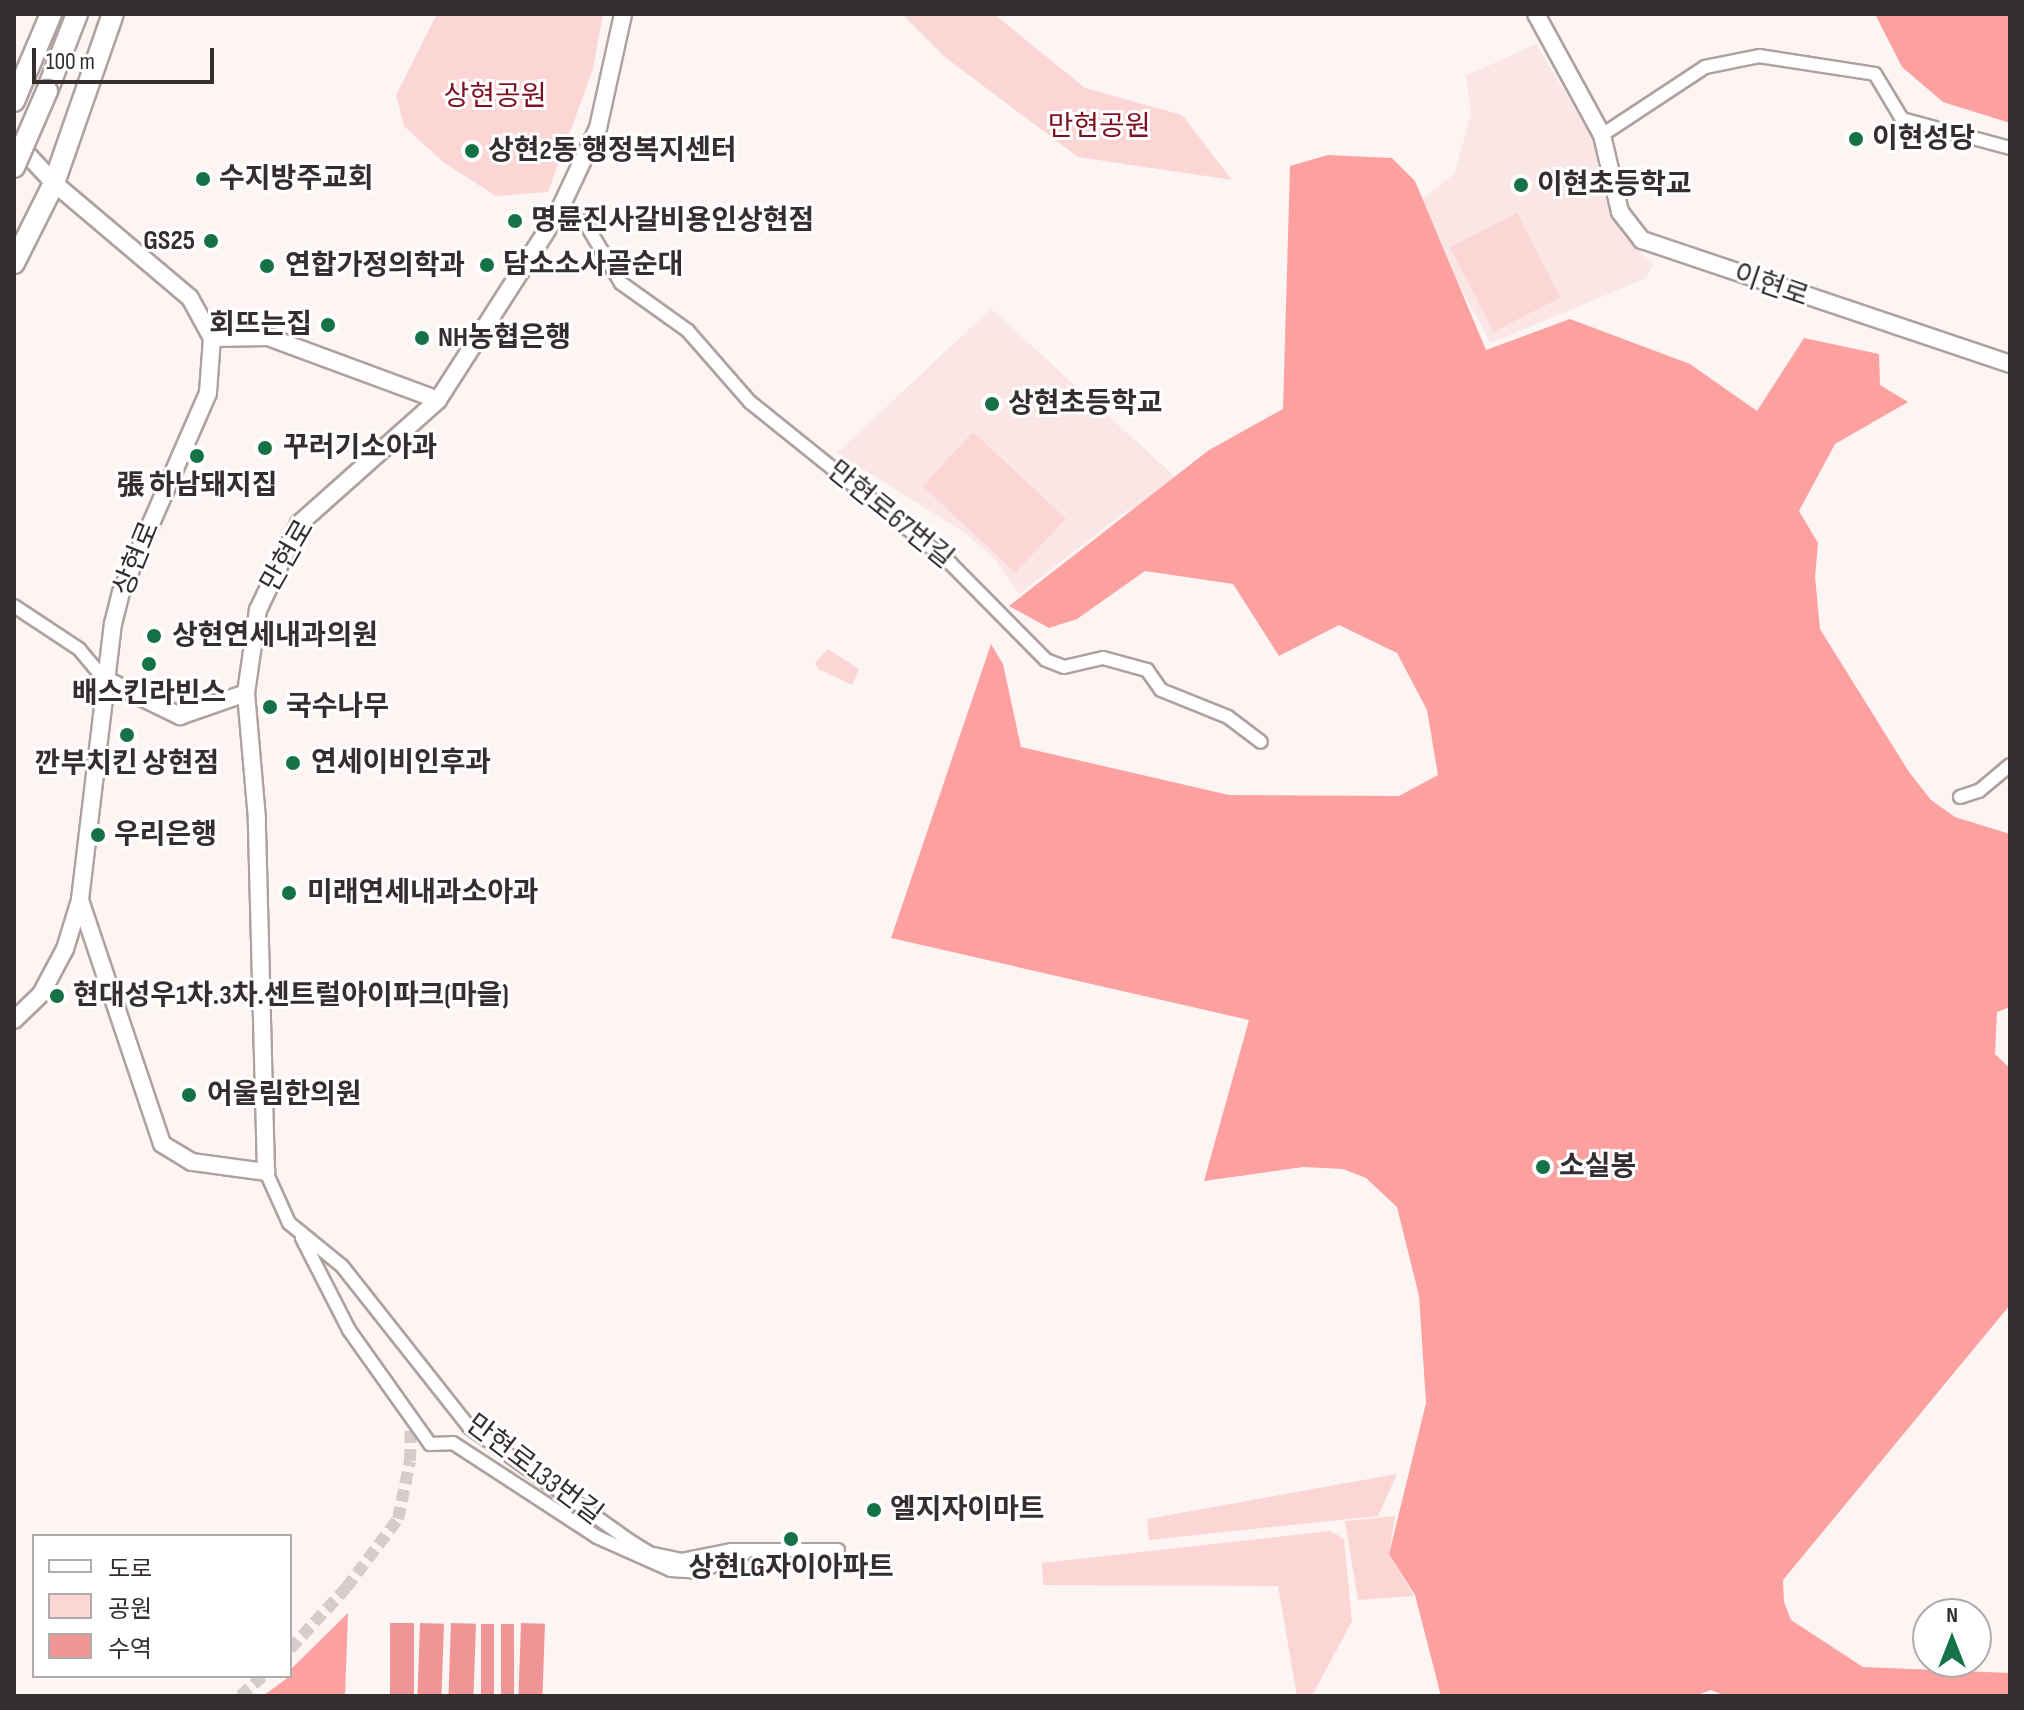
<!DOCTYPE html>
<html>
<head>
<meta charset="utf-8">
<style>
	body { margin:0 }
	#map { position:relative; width:2024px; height:1710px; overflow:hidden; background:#fdf4f4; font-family:"Sofia Sans Condensed","Noto Sans KR",sans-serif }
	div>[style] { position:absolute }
	.built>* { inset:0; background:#f9e6e5 }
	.green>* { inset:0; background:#fbd6d5; transform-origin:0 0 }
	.forest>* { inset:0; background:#fda1a0 }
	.water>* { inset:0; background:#f09595; transform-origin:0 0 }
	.minor-tunnel>* { height:12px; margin-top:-6px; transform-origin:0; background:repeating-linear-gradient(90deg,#d5cdcc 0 12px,transparent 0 18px) }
	.roads { filter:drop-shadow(2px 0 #afa1a0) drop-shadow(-2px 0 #afa1a0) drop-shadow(0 2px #afa1a0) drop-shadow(0 -2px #afa1a0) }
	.minor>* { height:12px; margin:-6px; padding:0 6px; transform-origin:6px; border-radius:6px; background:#fff }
	.tertiary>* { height:16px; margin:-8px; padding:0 8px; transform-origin:8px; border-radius:8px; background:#fff }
	.primary>* { height:20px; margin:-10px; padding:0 10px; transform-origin:10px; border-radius:10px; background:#fff }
	.bridges { filter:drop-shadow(2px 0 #afa1a0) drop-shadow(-2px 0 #afa1a0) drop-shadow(0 2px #afa1a0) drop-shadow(0 -2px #afa1a0) }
	.primary-bridge>* { height:20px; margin:-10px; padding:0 10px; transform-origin:10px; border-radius:10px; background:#fff }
	.dots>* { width:22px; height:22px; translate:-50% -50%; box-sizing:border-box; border:4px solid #fff; border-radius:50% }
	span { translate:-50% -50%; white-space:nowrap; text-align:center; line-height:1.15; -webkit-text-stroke:6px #fff; paint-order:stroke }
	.park-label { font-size:28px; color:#7d1122 }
	.poi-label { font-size:28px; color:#342f2e; font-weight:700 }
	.left { translate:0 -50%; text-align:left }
	.right { translate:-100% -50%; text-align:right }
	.street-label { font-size:28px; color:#342f2e }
	.frame { position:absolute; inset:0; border:16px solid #342f2e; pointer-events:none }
	.legend { position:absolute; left:32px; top:1534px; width:260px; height:144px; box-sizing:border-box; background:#fff; border:2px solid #aeacab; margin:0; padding:10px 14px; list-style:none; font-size:24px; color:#342f2e }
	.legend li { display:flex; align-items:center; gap:16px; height:40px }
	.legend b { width:40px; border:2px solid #aeacab }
	.north { position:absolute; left:1912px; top:1598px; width:80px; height:80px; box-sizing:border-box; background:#fff; border:2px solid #aeacab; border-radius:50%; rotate:0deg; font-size:22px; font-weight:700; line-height:32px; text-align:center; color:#342f2e }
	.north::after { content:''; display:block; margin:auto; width:28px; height:36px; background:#157247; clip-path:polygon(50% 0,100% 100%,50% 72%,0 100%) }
	.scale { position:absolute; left:32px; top:48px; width:182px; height:36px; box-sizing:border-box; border:4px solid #342f2e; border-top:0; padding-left:10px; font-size:24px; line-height:28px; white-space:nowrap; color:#342f2e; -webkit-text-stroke:6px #fff; paint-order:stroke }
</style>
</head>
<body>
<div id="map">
	<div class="built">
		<i style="clip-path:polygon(1536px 44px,1593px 139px,1605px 197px,1622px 235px,1653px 264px,1646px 278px,1491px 343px,1415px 205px,1455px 173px,1471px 113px,1466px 76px)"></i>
		<i style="clip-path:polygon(991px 309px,1183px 484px,1126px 511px,1019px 594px,994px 558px,964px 532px,837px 453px)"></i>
	</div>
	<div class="green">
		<i style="clip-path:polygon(437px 14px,603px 14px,593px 69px,548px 192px,496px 196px,443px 162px,404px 126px,396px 95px)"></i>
		<i style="clip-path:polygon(902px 14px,994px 14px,1085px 88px,1182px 115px,1232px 180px,1078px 157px,945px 57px)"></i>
		<i style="left:1517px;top:213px;width:95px;height:75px;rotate:63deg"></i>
		<i style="left:973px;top:432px;width:127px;height:74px;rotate:43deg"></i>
		<i style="clip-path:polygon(828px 649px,859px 669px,852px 685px,818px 669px,815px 663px)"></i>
		<i style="clip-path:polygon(1397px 1474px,1378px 1516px,1149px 1540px,1147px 1519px)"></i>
		<i style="clip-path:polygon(1395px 1516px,1389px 1554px,1414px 1596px,1358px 1600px,1345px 1521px)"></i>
		<i style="clip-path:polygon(1330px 1531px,1344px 1539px,1352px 1621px,1312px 1696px,1297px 1696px,1278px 1586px,1043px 1585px,1042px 1563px)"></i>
	</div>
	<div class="forest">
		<i style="clip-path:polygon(1875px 14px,2010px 14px,2010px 123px,1943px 102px,1902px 67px)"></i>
		<i style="clip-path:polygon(1328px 155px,1392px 158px,1415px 181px,1486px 350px,1570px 319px,1690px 364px,1757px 411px,1804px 338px,1879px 354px,1880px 385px,1908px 402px,1835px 444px,1799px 511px,1818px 543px,1815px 577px,1820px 629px,1909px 772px,1931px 800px,1955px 817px,2010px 834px,2010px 1007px,1997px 1012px,1995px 1054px,2010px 1068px,2010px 1305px,1783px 1580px,1784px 1602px,1791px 1620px,1863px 1667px,2010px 1673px,2010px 1696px,1725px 1696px,1711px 1690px,1695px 1696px,1441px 1696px,1415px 1595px,1389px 1554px,1426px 1403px,1419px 1296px,1397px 1207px,1366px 1178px,1343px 1169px,1303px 1167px,1204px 1181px,1249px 1020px,891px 938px,991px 644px,1003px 664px,1021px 747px,1229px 795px,1399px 796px,1438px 775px,1427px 710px,1397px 653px,1339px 625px,1279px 656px,1233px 584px,1145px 571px,1077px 619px,1049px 628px,1009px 606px,1209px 450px,1283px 409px,1290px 166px)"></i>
		<i style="clip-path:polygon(348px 1613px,345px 1696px,263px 1696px,290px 1676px,290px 1670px)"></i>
	</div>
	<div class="water">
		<i style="left:390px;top:1623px;width:24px;height:73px"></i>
		<i style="left:420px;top:1623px;width:24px;height:73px;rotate:2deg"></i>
		<i style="left:451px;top:1623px;width:25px;height:73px;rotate:2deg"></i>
		<i style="left:521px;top:1623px;width:24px;height:73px;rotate:2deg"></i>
		<i style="left:481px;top:1624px;width:13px;height:72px"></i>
		<i style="left:501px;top:1624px;width:13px;height:72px"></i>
	</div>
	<div class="minor-tunnel">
		<i style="left:290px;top:1649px;width:83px;rotate:-47.4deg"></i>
		<i style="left:346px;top:1588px;width:86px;rotate:-53deg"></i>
		<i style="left:398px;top:1519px;width:59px;rotate:-78.3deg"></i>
		<i style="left:410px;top:1461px;width:44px;rotate:-88.7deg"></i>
		<i style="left:240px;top:1696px;width:30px;rotate:-41deg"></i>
	</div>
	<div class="roads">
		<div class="minor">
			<i style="left:1602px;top:135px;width:123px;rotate:-33.4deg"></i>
			<i style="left:1705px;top:67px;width:55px;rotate:-11.5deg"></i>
			<i style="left:1759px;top:56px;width:117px;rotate:8.8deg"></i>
			<i style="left:1875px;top:74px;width:52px;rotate:59deg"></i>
			<i style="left:1902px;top:119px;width:112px;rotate:15deg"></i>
			<i style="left:562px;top:204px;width:33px;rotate:41deg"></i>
			<i style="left:587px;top:226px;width:66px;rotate:59.2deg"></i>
			<i style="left:621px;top:283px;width:82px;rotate:35.6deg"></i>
			<i style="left:688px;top:331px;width:94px;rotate:48.9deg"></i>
			<i style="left:750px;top:402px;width:257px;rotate:38.8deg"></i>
			<i style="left:950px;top:563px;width:136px;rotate:45.3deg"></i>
			<i style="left:1046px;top:660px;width:19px;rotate:21deg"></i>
			<i style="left:1064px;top:667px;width:40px;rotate:-13deg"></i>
			<i style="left:1103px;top:658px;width:46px;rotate:15.3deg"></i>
			<i style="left:1147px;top:670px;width:24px;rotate:55deg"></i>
			<i style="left:1161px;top:690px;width:72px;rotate:21.9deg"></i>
			<i style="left:1228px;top:717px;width:41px;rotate:37.1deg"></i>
			<i style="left:14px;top:606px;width:78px;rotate:33.5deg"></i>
			<i style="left:79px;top:649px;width:39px;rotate:50deg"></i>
			<i style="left:1960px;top:797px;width:20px;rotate:-18deg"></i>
			<i style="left:1979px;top:791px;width:40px;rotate:-40deg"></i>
			<i style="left:266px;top:1172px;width:56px;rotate:65.7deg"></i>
			<i style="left:289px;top:1223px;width:68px;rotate:39.1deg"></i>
			<i style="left:342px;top:1266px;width:205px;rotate:51.7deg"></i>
			<i style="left:469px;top:1427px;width:197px;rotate:35.3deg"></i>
			<i style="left:630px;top:1541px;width:22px;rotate:32deg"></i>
			<i style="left:649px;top:1553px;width:34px;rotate:12deg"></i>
			<i style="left:682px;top:1560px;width:50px;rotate:-11.5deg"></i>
			<i style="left:731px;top:1550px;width:107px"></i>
			<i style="left:302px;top:1238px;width:103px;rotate:62.9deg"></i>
			<i style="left:349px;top:1330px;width:140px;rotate:54.6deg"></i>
			<i style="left:430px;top:1444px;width:23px;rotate:-2deg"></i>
			<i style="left:453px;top:1443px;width:172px;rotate:33.1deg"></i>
			<i style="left:597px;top:1537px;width:81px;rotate:24deg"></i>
			<i style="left:671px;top:1570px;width:27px;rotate:4deg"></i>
			<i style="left:698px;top:1572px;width:51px;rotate:-22deg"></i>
		</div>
		<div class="tertiary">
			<i style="left:1536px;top:14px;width:138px;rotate:61.4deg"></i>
			<i style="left:1602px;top:135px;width:79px;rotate:76.8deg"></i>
			<i style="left:1620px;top:212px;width:36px;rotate:52deg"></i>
			<i style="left:1642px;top:240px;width:388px;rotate:18.6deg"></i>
			<i style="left:14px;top:140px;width:59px;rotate:47.1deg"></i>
			<i style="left:54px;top:183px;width:178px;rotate:40.2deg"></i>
			<i style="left:190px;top:298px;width:46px;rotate:61.2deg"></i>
			<i style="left:212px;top:338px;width:55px;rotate:94.2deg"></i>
			<i style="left:208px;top:393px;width:217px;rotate:113.6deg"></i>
			<i style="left:121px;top:592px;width:32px;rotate:104deg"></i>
			<i style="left:113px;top:623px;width:279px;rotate:96.8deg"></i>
			<i style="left:80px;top:900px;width:51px;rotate:107deg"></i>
			<i style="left:65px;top:949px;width:51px;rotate:118.1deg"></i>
			<i style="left:41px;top:994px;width:37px;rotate:136deg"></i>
			<i style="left:212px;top:338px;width:56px;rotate:-1deg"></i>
			<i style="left:268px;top:337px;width:181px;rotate:20.3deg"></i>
			<i style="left:104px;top:679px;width:85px;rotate:26deg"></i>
			<i style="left:180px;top:716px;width:70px;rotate:-19.2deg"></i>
			<i style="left:80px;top:900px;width:257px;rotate:71.4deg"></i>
			<i style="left:162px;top:1144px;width:35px;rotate:31deg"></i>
			<i style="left:192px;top:1162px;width:75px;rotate:7.7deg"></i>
			<i style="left:266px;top:1172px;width:353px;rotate:-91.5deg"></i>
			<i style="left:257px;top:819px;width:126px;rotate:-95deg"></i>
			<i style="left:246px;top:693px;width:84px;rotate:-81.8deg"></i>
			<i style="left:258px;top:610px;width:95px;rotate:-64.5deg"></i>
			<i style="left:299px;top:524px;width:186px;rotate:-41.7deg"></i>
			<i style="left:438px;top:400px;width:222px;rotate:-57.3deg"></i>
			<i style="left:558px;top:213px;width:94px;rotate:-64.8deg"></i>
			<i style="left:598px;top:128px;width:117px;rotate:-77.6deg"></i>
		</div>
		<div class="primary">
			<i style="left:47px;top:91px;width:83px;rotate:-68.7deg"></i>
			<i style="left:14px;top:101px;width:95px;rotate:-67deg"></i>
			<i style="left:14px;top:263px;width:89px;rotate:-63.4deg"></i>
			<i style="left:54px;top:183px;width:179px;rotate:-70.8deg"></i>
		</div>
	</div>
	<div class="bridges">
		<div class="primary-bridge">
			<i style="left:14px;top:167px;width:83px;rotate:-66.5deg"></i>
		</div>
	</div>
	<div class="dots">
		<i style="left:1856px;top:139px;background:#157247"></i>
		<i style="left:472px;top:151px;background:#157247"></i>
		<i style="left:203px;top:179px;background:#157247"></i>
		<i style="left:1521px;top:185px;background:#157247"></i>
		<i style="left:515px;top:221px;background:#157247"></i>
		<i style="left:211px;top:241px;background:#157247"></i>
		<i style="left:487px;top:265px;background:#157247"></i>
		<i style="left:267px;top:266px;background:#157247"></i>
		<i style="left:328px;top:325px;background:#157247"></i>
		<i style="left:422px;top:338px;background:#157247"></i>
		<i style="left:992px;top:404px;background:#157247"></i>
		<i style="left:265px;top:448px;background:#157247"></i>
		<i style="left:197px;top:456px;background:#157247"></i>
		<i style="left:154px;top:636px;background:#157247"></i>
		<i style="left:149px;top:664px;background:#157247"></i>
		<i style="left:270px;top:707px;background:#157247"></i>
		<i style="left:127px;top:735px;background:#157247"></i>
		<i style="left:293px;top:763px;background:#157247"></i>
		<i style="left:98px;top:835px;background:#157247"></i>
		<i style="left:289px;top:893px;background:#157247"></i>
		<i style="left:57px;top:996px;background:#157247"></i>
		<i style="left:189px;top:1095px;background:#157247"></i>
		<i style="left:1543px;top:1167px;background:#157247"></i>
		<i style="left:874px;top:1510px;background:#157247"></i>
		<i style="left:791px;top:1539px;background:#157247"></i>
	</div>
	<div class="park-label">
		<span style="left:495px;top:97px">상현공원</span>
		<span style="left:1099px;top:127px">만현공원</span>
	</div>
	<div class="poi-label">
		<span class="left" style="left:1872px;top:139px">이현성당</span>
		<span class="left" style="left:488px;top:151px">상현2동 행정복지센터</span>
		<span class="left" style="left:219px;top:179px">수지방주교회</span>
		<span class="left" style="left:1537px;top:185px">이현초등학교</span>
		<span class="left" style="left:531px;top:221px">명륜진사갈비용인상현점</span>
		<span class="right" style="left:195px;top:241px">GS25</span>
		<span class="left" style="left:503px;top:265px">담소소사골순대</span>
		<span class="left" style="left:285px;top:266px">연합가정의학과</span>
		<span class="right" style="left:312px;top:325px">회뜨는집</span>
		<span class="left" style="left:438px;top:338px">NH농협은행</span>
		<span class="left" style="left:1008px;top:404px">상현초등학교</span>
		<span class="left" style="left:283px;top:448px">꾸러기소아과</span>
		<span style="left:197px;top:486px">張 하남돼지집</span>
		<span class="left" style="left:172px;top:636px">상현연세내과의원</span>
		<span style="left:149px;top:694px">배스킨라빈스</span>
		<span class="left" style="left:286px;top:707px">국수나무</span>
		<span class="left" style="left:311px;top:763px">연세이비인후과</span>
		<span style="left:127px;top:764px">깐부치킨 상현점</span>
		<span class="left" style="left:114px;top:835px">우리은행</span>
		<span class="left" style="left:307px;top:893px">미래연세내과소아과</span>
		<span class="left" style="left:73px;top:996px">현대성우1차.3차.센트럴아이파크(마을)</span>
		<span class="left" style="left:207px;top:1095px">어울림한의원</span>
		<span class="left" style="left:1559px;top:1167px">소실봉</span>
		<span class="left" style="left:890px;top:1510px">엘지자이마트</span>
		<span style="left:791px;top:1568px">상현LG자이아파트</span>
	</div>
	<div class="street-label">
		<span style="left:1771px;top:286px;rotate:19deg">이현로</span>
		<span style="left:890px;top:515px;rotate:39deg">만현로67번길</span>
		<span style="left:288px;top:556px;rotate:-60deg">만현로</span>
		<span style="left:137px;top:559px;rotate:-68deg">상현로</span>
		<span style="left:534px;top:1470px;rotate:37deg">만현로133번길</span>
	</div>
	<div class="frame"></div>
	<ul class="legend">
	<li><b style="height:10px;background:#fff"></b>도로</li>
	<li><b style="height:22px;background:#fbd6d5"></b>공원</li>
	<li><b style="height:22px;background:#f09595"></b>수역</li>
	</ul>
	<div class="north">N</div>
	<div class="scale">100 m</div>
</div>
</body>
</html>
